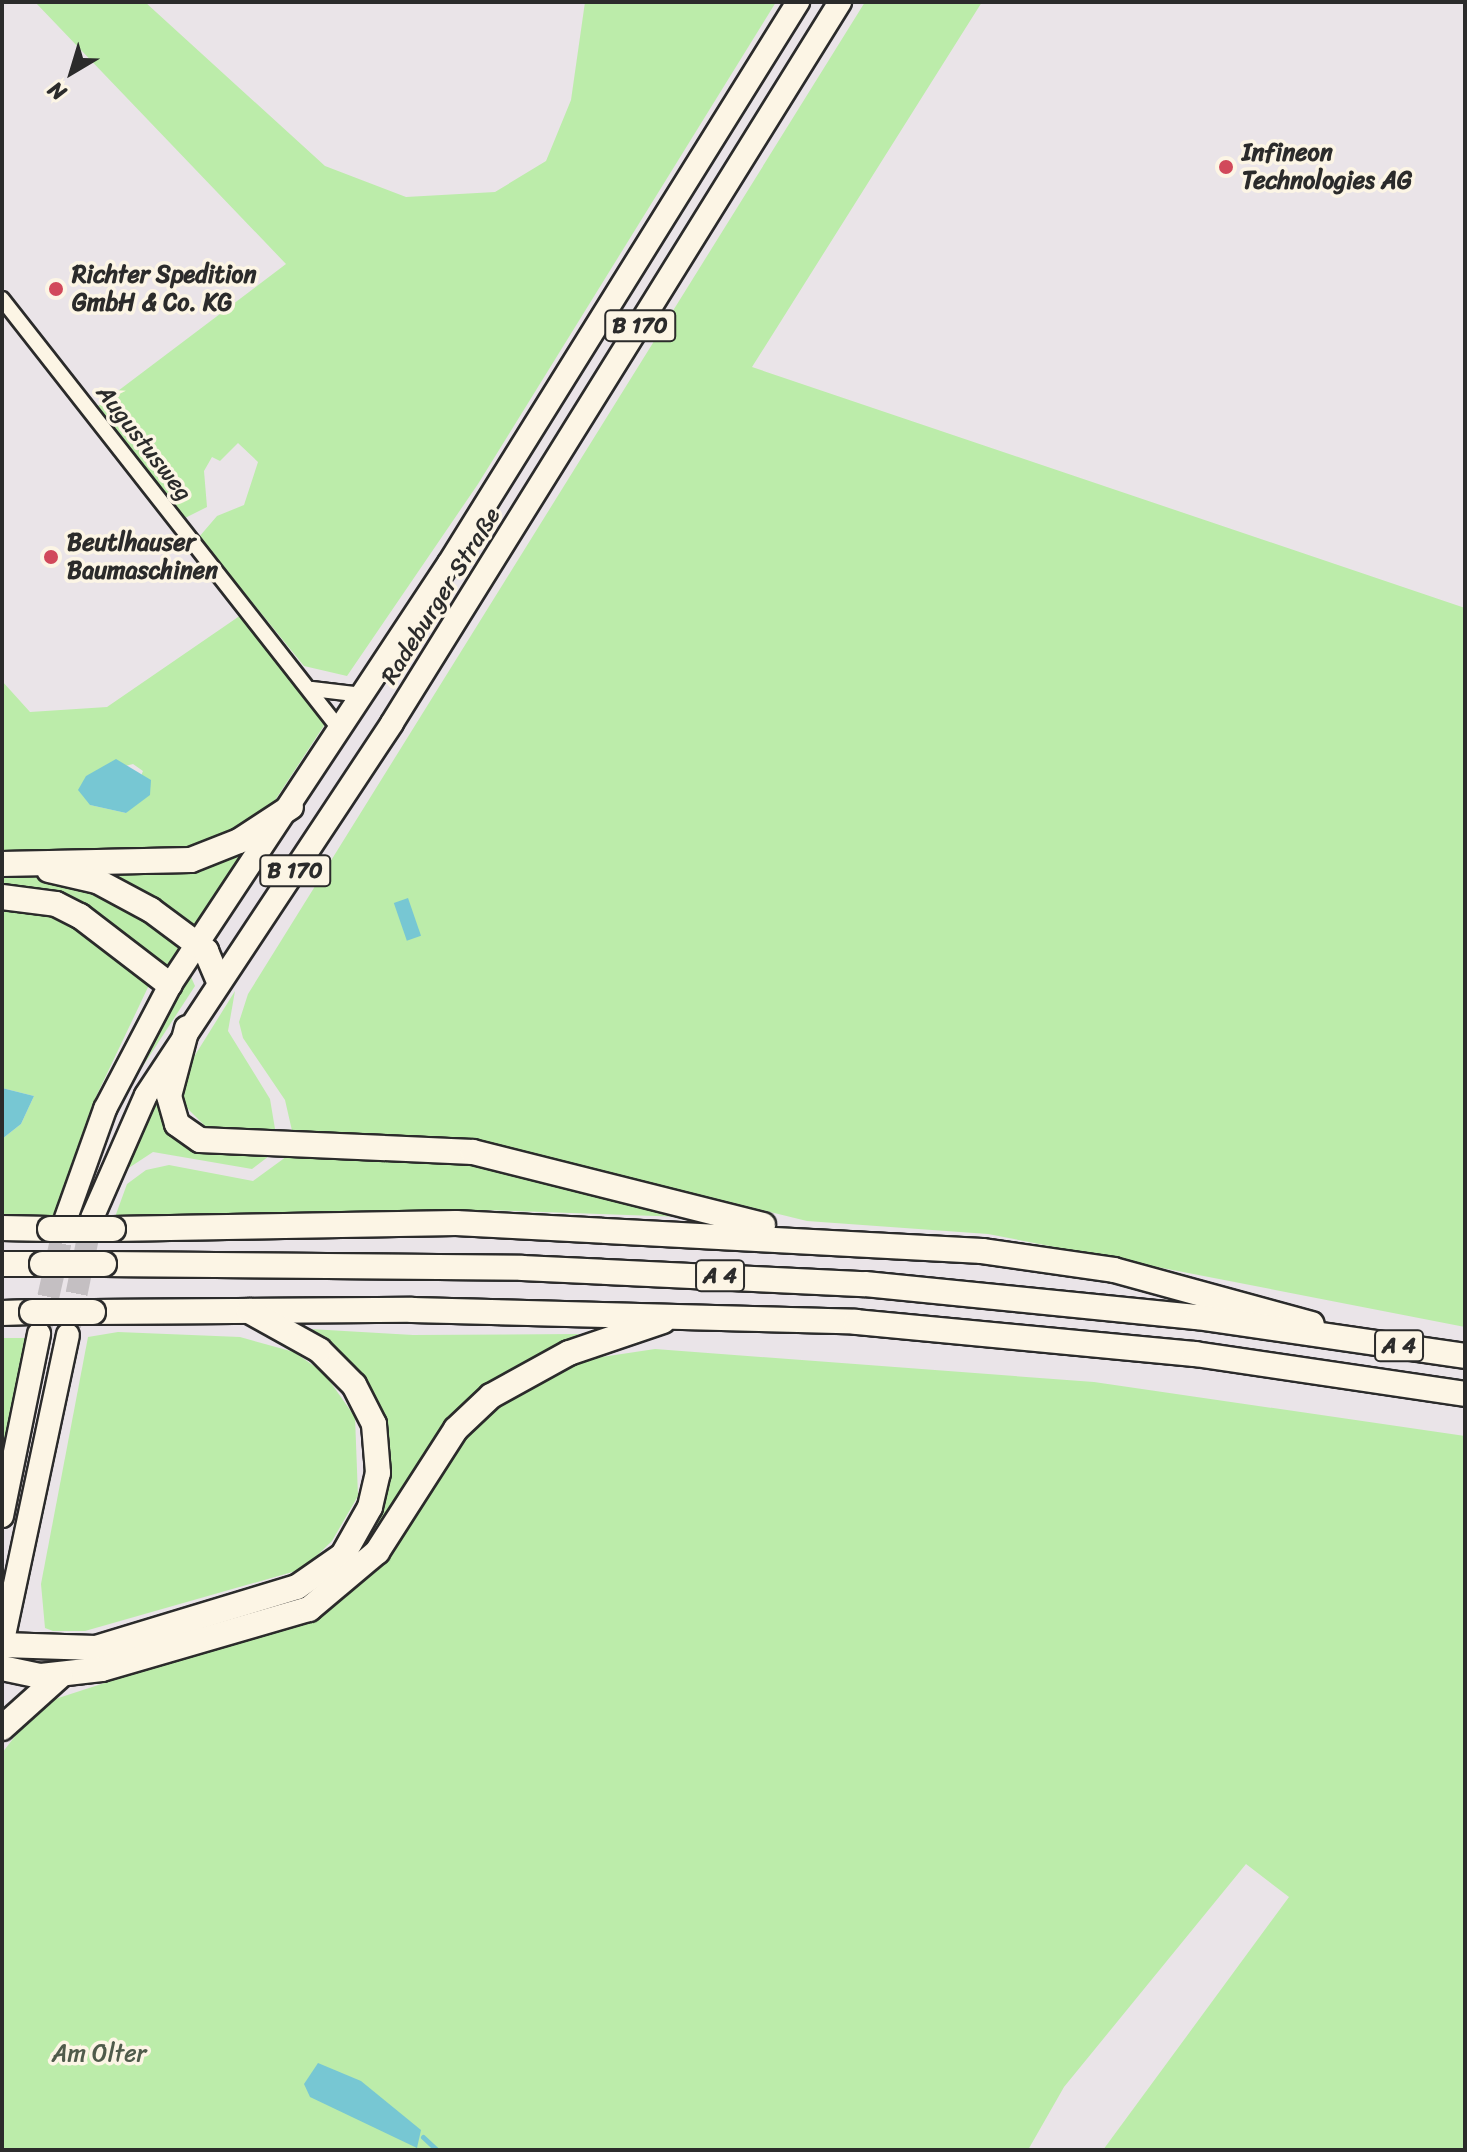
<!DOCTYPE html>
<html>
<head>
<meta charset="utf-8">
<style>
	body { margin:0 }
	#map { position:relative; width:1467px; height:2152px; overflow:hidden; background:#eae4e8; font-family:Sriracha,sans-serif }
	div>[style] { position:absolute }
	.green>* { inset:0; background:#bcecaa }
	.water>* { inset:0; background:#77c7d3; transform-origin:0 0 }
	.stream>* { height:5px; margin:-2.5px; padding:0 2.5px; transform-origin:2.5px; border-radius:2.5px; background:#77c7d3 }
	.primary-tunnel>* { height:22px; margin-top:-11px; transform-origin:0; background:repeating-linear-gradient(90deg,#c4bfc2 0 22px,transparent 0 33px) }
	.roads { filter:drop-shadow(2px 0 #2b2b2b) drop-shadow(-2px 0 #2b2b2b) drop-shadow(0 2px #2b2b2b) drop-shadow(0 -2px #2b2b2b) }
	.minor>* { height:14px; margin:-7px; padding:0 7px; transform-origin:7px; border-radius:7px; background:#fcf5e5 }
	.primary>* { height:22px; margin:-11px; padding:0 11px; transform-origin:11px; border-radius:11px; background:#fcf5e5 }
	.motorway>* { height:24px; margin:-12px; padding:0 12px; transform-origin:12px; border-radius:12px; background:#fcf5e5 }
	.bridges { filter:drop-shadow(2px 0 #2b2b2b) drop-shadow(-2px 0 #2b2b2b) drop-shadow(0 2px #2b2b2b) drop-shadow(0 -2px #2b2b2b) }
	.motorway-bridge>* { height:24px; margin:-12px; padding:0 12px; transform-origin:12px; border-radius:12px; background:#fcf5e5 }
	.dots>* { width:22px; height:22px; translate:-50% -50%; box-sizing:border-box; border:4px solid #fcf5e5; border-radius:50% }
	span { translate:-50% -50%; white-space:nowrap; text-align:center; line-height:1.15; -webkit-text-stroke:7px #fcf5e5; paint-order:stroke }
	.shield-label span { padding:2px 6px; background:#fcf5e5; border:2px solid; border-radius:6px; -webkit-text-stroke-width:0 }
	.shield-label { font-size:22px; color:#2b2b2b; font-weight:700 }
	.poi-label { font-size:24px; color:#2b2b2b; font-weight:700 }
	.left { translate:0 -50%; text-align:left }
	.street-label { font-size:24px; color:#2b2b2b }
	.park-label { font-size:24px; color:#4f5b4b }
	.frame { position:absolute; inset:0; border:4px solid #2b2b2b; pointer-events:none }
	.north { position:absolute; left:32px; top:32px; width:80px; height:80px; -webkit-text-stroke:6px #fcf5e5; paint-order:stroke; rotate:218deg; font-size:22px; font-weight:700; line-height:32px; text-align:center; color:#2b2b2b }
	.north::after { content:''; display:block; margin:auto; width:28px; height:36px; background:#2b2b2b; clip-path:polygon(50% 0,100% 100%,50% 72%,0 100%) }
</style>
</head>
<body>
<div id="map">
	<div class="green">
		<i style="clip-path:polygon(35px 2px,145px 2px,325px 166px,406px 197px,495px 192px,546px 161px,571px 100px,585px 2px,776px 2px,478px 484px,347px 676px,304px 666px,199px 537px,217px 516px,244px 505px,258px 462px,238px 443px,220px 461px,212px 457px,204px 471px,207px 507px,185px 518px,98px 406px,286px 264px)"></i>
		<i style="clip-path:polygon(865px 2px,982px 2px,752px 367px,1465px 608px,1465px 1327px,988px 1234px,807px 1221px,479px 1141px,293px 1135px,285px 1100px,243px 1038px,239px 1022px,248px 994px)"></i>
		<i style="clip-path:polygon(evenodd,241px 615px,325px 724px,270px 808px,211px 849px,2px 854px,2px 681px,30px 712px,107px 707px,241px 615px,133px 764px,143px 771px,126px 813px,90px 805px,86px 776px,133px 764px)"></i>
		<i style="clip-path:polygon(261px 835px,197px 930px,100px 870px)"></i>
		<i style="clip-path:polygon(45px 873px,107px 892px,185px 947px,169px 969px,65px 899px,2px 888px,2px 875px)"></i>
		<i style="clip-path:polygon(2px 906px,70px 920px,150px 983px,93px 1103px,53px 1217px,2px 1220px,2px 1139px,21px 1124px,34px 1096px,2px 1088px)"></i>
		<i style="clip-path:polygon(191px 977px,195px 986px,128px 1089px,144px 1051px)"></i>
		<i style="clip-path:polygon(235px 991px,228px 1031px,270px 1099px,276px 1135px,208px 1129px,183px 1104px,187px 1068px)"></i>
		<i style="clip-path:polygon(161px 1092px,169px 1123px,273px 1153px,252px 1169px,153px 1152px,118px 1175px)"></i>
		<i style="clip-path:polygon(290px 1154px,461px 1160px,684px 1217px,489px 1210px,115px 1217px,127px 1184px,146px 1170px,169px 1165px,253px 1181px)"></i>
		<i style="clip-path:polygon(310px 1329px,413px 1335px,579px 1334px,510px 1369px,450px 1417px,359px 1556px,388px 1477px,383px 1419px,356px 1367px)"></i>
		<i style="clip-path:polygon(118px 1332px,240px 1337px,294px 1352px,324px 1373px,355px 1417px,358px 1496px,332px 1541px,303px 1569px,85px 1631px,53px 1631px,45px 1628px,41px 1584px,88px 1337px)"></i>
		<i style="clip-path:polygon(2px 1338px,26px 1338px,2px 1455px)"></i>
		<i style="clip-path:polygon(655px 1349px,1094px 1382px,1465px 1436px,1465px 2150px,1103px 2150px,1289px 1897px,1246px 1864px,1064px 2087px,1028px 2150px,2px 2150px,2px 1753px,40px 1704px,328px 1610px,376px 1569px,453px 1447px,490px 1408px,575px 1361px)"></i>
	</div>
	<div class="water">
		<i style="clip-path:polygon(116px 759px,151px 780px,150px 795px,126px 813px,90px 805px,78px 790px,86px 776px)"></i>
		<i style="left:408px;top:898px;width:40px;height:15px;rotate:71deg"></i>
		<i style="clip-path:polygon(2px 1088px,34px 1096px,21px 1124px,2px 1139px)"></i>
		<i style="clip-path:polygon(318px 2063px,361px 2081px,421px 2130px,417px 2148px,310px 2097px,304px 2084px)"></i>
	</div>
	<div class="stream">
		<i style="left:423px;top:2137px;width:19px;rotate:43deg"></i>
	</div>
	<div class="primary-tunnel">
		<i style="left:70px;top:1326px;width:110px;rotate:-78.5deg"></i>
		<i style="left:41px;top:1329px;width:114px;rotate:-77.3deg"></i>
	</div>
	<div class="roads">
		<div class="minor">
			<i style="left:2px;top:299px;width:549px;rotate:51.88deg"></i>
			<i style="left:312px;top:689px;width:51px;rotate:6.7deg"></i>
		</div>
		<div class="primary">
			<i style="left:66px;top:1218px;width:116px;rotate:-70.3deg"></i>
			<i style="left:105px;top:1109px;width:140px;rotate:-62.3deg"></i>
			<i style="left:170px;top:985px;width:506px;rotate:-56.53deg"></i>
			<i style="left:449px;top:563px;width:661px;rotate:-58.11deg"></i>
			<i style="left:92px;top:1218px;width:134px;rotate:-66.3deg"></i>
			<i style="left:146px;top:1095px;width:446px;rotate:-56.5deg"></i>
			<i style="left:392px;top:723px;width:849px;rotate:-58.14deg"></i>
			<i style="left:2px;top:1516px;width:186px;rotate:-78.5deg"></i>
			<i style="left:2px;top:1645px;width:317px;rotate:-78deg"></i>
		</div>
		<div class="motorway">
			<i style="left:2px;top:864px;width:189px;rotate:-1.2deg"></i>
			<i style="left:191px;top:860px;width:52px;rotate:-21.6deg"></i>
			<i style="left:239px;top:841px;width:62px;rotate:-33.2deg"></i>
			<i style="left:49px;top:870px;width:49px;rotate:12.9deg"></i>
			<i style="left:97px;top:881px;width:61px;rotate:28.2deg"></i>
			<i style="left:151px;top:910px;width:69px;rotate:36.7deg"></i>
			<i style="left:206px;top:951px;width:33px;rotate:67deg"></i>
			<i style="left:2px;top:897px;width:54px;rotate:7.4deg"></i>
			<i style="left:56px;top:904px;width:27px;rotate:27deg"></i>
			<i style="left:80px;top:916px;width:113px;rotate:37.5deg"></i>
			<i style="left:187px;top:1028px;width:70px;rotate:104.8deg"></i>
			<i style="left:169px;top:1096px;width:29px;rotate:74deg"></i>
			<i style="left:177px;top:1124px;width:28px;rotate:35deg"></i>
			<i style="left:200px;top:1140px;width:273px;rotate:2.5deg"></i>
			<i style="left:473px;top:1152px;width:299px;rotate:14.1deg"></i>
			<i style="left:2px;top:1228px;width:48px;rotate:1.2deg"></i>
			<i style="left:113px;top:1229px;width:343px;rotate:-1deg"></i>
			<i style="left:456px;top:1223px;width:527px;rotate:3.05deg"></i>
			<i style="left:982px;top:1251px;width:133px;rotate:8.2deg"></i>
			<i style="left:1114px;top:1270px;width:205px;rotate:15.3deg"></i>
			<i style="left:2px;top:1264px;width:40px"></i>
			<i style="left:104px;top:1264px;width:418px;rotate:0.5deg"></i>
			<i style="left:522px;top:1268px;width:343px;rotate:2.7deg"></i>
			<i style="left:865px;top:1284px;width:335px;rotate:5.7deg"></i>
			<i style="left:1198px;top:1317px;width:270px;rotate:8.3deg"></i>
			<i style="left:93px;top:1312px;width:319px;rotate:-0.4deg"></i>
			<i style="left:412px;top:1310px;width:444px;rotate:1.5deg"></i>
			<i style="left:856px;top:1322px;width:341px;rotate:5.4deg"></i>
			<i style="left:1195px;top:1354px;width:273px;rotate:8.4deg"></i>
			<i style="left:2px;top:1313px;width:30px;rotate:-2deg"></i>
			<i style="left:2px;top:1645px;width:94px;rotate:1.8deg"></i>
			<i style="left:96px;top:1648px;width:210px;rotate:-16.9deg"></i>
			<i style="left:297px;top:1587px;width:56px;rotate:-34.8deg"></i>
			<i style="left:343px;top:1555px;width:55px;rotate:-60.6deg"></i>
			<i style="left:370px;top:1507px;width:35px;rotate:-77deg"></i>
			<i style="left:378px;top:1473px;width:49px;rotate:-94.7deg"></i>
			<i style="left:374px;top:1424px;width:44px;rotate:-117.1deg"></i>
			<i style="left:354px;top:1385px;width:49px;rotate:-135deg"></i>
			<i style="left:319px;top:1350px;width:80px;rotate:-150.9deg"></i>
			<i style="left:2px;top:1668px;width:40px;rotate:12deg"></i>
			<i style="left:41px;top:1676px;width:61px;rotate:-6.5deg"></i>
			<i style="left:102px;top:1669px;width:216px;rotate:-16.2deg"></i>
			<i style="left:309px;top:1609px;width:89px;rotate:-40deg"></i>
			<i style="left:377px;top:1552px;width:146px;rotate:-57.3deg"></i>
			<i style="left:456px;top:1429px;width:48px;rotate:-43.3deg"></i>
			<i style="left:491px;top:1396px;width:89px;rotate:-28.9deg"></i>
			<i style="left:569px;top:1353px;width:99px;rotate:-18.8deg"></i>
			<i style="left:2px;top:1728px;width:78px;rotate:-41.9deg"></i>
		</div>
	</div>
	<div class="bridges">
		<div class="motorway-bridge">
			<i style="left:50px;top:1229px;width:63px"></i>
			<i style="left:42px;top:1264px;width:62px"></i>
			<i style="left:32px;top:1312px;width:61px"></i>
		</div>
	</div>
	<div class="dots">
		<i style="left:1226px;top:167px;background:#d1495b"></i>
		<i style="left:56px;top:289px;background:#d1495b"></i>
		<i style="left:51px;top:557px;background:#d1495b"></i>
	</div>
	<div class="shield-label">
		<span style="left:640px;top:326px">B 170</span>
		<span style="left:295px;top:871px">B 170</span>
		<span style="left:720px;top:1276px">A 4</span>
		<span style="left:1399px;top:1346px">A 4</span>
	</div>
	<div class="poi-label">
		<span class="left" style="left:1242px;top:167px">Infineon<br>Technologies AG</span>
		<span class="left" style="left:72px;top:289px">Richter Spedition<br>GmbH &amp; Co. KG</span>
		<span class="left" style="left:67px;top:557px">Beutlhauser<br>Baumaschinen</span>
	</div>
	<div class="street-label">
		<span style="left:144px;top:443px;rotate:52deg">Augustusweg</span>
		<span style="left:441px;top:596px;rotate:-58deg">Radeburger Straße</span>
	</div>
	<div class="park-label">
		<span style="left:99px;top:2054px">Am Olter</span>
	</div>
	<div class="frame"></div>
	<div class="north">N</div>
</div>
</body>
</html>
